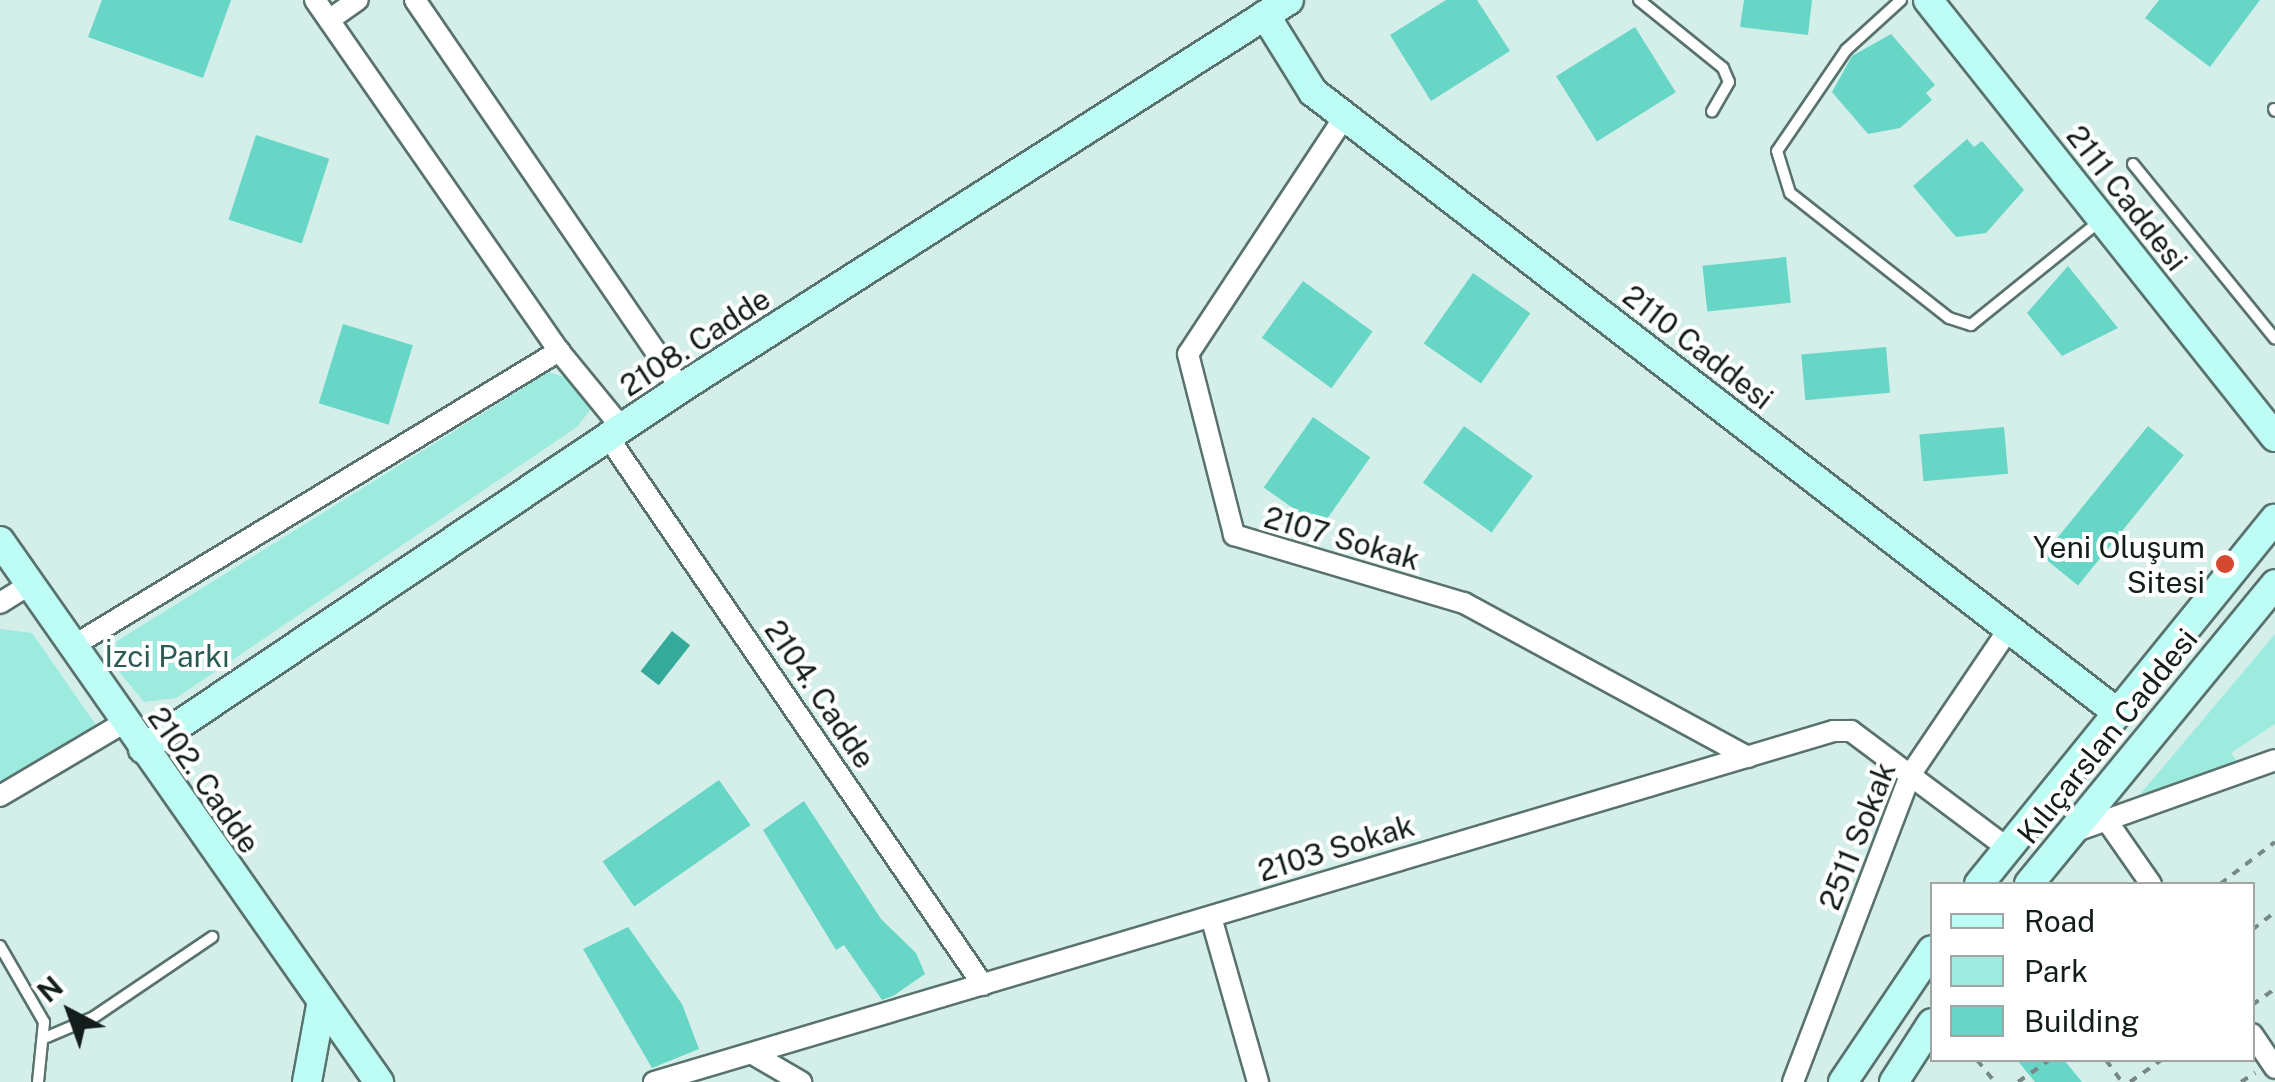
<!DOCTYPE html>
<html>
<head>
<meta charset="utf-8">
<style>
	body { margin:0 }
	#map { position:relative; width:2275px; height:1082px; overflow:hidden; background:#d4efea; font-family:"Public Sans",sans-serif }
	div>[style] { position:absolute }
	.green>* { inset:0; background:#9debde }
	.water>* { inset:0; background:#33aa9a; transform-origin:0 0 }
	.building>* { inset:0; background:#67d6c6; transform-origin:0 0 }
	.path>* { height:4px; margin-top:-2px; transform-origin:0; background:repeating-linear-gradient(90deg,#778986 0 8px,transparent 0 16px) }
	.roads { filter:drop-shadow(2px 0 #59726d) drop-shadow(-2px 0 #59726d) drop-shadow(0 2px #59726d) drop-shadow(0 -2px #59726d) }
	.lane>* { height:10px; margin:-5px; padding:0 5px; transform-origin:5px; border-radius:5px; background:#fff }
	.street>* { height:20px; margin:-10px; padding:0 10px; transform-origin:10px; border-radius:10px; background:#fff }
	.secondary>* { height:28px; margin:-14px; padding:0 14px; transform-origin:14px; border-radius:14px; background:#befdf6 }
	.dots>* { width:28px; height:28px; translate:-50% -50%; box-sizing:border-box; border:5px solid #fff; border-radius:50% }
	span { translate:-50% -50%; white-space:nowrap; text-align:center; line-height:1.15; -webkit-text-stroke:8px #fff; paint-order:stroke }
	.street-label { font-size:30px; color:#131d1b }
	.poi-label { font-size:30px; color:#131d1b }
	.right { translate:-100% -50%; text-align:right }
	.park-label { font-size:30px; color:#2a5b53 }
	.legend { position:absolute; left:1930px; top:882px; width:325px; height:180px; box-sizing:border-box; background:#fff; border:2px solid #a1a5a4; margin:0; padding:12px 18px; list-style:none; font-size:30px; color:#131d1b }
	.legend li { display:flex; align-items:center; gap:20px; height:50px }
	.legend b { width:50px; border:2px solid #a1a5a4 }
	.north { position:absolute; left:20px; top:962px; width:100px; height:100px; -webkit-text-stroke:8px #fff; paint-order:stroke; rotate:319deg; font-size:28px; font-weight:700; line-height:40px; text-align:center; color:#131d1b }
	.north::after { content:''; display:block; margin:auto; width:35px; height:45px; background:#131d1b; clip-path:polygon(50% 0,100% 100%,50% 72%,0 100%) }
</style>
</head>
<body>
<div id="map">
	<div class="green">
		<i style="clip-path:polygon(549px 372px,574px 380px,591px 409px,577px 427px,176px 698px,144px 702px,111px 662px,117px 641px)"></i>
		<i style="clip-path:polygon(0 629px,32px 633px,96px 725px,0 782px)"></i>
		<i style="clip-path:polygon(2275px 634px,2275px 724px,2231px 753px,2239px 764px,2132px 804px)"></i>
	</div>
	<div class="water">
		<i style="left:672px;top:631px;width:23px;height:51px;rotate:38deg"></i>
	</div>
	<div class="building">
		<i style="clip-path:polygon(102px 0,231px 0,203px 78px,88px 37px)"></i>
		<i style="clip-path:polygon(1446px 0,1477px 0,1510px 51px,1431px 101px,1390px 35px)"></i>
		<i style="clip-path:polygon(1744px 0,1812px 0,1808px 35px,1740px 27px)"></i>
		<i style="clip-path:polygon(2159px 0,2260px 0,2210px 67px,2145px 18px)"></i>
		<i style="left:1635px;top:27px;width:77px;height:93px;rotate:58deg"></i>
		<i style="clip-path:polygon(1891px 34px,1935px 85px,1926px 93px,1932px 100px,1900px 128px,1868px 134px,1832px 92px,1852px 56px)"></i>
		<i style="left:256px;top:135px;width:77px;height:89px;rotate:18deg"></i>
		<i style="clip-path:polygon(1967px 139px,1974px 147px,1982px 141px,2024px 190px,1986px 233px,1956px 237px,1913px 186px)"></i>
		<i style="left:1786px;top:257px;width:46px;height:84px;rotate:84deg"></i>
		<i style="clip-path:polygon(2068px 266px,2118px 328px,2062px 356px,2027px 313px)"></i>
		<i style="left:1473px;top:273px;width:70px;height:86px;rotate:35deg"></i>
		<i style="left:1303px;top:281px;width:86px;height:70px;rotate:36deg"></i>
		<i style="left:343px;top:324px;width:73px;height:83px;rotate:17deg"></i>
		<i style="left:1886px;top:347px;width:46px;height:85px;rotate:85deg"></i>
		<i style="left:1313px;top:417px;width:70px;height:86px;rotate:35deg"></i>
		<i style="left:1464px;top:426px;width:85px;height:70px;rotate:36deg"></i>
		<i style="left:2148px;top:426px;width:46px;height:168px;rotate:39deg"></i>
		<i style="left:2004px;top:427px;width:47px;height:85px;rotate:85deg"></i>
		<i style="left:719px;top:780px;width:55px;height:142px;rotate:55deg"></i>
		<i style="clip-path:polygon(804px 801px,881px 919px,916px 953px,925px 974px,893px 996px,882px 1000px,844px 945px,836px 950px,763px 830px)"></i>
		<i style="clip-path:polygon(628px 927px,682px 1004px,699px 1049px,652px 1068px,583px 949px)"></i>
		<i style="clip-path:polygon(2017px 1060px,2064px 1060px,2082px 1082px,2035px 1082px)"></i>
	</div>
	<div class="path">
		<i style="left:2220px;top:884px;width:69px;rotate:-37.4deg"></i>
		<i style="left:2252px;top:930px;width:29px;rotate:-38deg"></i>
		<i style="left:2252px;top:1005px;width:28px;rotate:-35deg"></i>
		<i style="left:1977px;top:1060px;width:28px;rotate:51deg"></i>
		<i style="left:2106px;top:1060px;width:27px;rotate:54deg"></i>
		<i style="left:2018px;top:1082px;width:38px;rotate:-35deg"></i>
		<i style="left:2130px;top:1082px;width:39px;rotate:-35deg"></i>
		<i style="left:2241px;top:1082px;width:17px;rotate:-33deg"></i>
	</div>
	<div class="roads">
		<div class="lane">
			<i style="left:1639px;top:0;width:108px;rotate:39deg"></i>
			<i style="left:1723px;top:68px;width:15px;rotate:67deg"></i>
			<i style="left:1729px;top:82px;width:34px;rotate:120deg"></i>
			<i style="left:1901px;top:0;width:74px;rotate:137.7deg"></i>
			<i style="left:1846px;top:50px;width:122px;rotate:124.3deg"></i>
			<i style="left:1777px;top:151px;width:44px;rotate:72.8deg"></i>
			<i style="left:1790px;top:193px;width:202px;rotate:38.2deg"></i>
			<i style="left:1949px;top:318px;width:23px;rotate:18deg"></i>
			<i style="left:1971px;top:325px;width:167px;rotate:-38.9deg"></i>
			<i style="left:2274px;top:109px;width:2px;rotate:63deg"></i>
			<i style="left:2133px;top:164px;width:225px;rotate:50.9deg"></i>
			<i style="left:0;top:946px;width:88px;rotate:59.9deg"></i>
			<i style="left:44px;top:1022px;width:60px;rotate:95.7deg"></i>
			<i style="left:47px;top:1037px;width:51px;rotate:-23.1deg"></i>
			<i style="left:94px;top:1017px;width:143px;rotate:-34.1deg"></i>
		</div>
		<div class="street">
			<i style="left:315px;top:0;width:427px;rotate:55.2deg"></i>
			<i style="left:559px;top:351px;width:99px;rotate:50.7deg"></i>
			<i style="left:415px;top:0;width:470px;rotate:55.6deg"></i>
			<i style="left:329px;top:20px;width:35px;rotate:-35deg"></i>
			<i style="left:1345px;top:116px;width:285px;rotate:123.4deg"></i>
			<i style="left:1188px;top:354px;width:187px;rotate:75.7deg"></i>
			<i style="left:1234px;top:535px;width:240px;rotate:16.5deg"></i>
			<i style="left:1464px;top:603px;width:323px;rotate:28.5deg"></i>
			<i style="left:608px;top:437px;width:664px;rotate:55.62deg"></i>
			<i style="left:0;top:603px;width:36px;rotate:-32deg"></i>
			<i style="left:73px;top:646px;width:569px;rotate:-31.26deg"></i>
			<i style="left:0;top:796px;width:145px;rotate:-30.6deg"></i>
			<i style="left:2107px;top:821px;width:77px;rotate:55.1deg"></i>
			<i style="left:2073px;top:832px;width:214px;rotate:-19.6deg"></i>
			<i style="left:1211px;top:917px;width:172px;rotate:74.1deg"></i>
			<i style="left:2252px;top:1034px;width:41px;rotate:55.9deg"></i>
			<i style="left:753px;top:1054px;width:56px;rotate:30.3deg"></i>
			<i style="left:654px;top:1082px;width:1231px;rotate:-16.57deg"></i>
			<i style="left:1834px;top:731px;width:17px"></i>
			<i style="left:1851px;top:731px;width:194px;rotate:36.8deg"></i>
			<i style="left:1793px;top:1082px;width:329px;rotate:-69.1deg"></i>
			<i style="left:1910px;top:775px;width:176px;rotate:-55.9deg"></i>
		</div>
		<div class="secondary">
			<i style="left:1928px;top:0;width:558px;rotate:51.55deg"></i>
			<i style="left:1265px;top:15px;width:91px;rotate:58.1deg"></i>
			<i style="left:1313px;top:92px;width:1012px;rotate:37.65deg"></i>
			<i style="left:0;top:541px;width:661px;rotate:54.99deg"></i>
			<i style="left:143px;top:749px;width:648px;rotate:-33.86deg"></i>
			<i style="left:681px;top:388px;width:721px;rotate:-32.54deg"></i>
			<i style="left:1979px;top:884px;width:470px;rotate:-51deg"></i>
			<i style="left:2029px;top:884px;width:388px;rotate:-50.6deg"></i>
			<i style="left:307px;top:1082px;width:77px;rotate:-79.6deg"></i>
			<i style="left:1843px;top:1082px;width:159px;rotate:-56deg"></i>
			<i style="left:1894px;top:1082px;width:70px;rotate:-57.2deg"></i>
		</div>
	</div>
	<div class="dots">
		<i style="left:2225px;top:564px;background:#d3482e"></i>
	</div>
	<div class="street-label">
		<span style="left:2127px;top:198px;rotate:52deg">2111 Caddesi</span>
		<span style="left:695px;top:342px;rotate:-33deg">2108. Cadde</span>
		<span style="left:1698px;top:347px;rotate:38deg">2110 Caddesi</span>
		<span style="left:1342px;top:538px;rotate:16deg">2107 Sokak</span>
		<span style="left:820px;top:694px;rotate:56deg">2104. Cadde</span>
		<span style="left:2107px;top:736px;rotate:-51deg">Kılıçarslan Caddesi</span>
		<span style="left:204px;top:780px;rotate:55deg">2102. Cadde</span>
		<span style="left:1857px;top:836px;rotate:-68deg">2511 Sokak</span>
		<span style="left:1336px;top:848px;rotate:-17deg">2103 Sokak</span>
	</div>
	<div class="poi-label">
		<span class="right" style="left:2205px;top:564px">Yeni Oluşum<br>Sitesi</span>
	</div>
	<div class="park-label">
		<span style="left:167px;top:656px">İzci Parkı</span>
	</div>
	<ul class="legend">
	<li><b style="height:12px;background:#befdf6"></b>Road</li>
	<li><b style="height:28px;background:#9debde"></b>Park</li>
	<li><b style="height:28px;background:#67d6c6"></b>Building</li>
	</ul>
	<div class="north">N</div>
</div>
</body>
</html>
